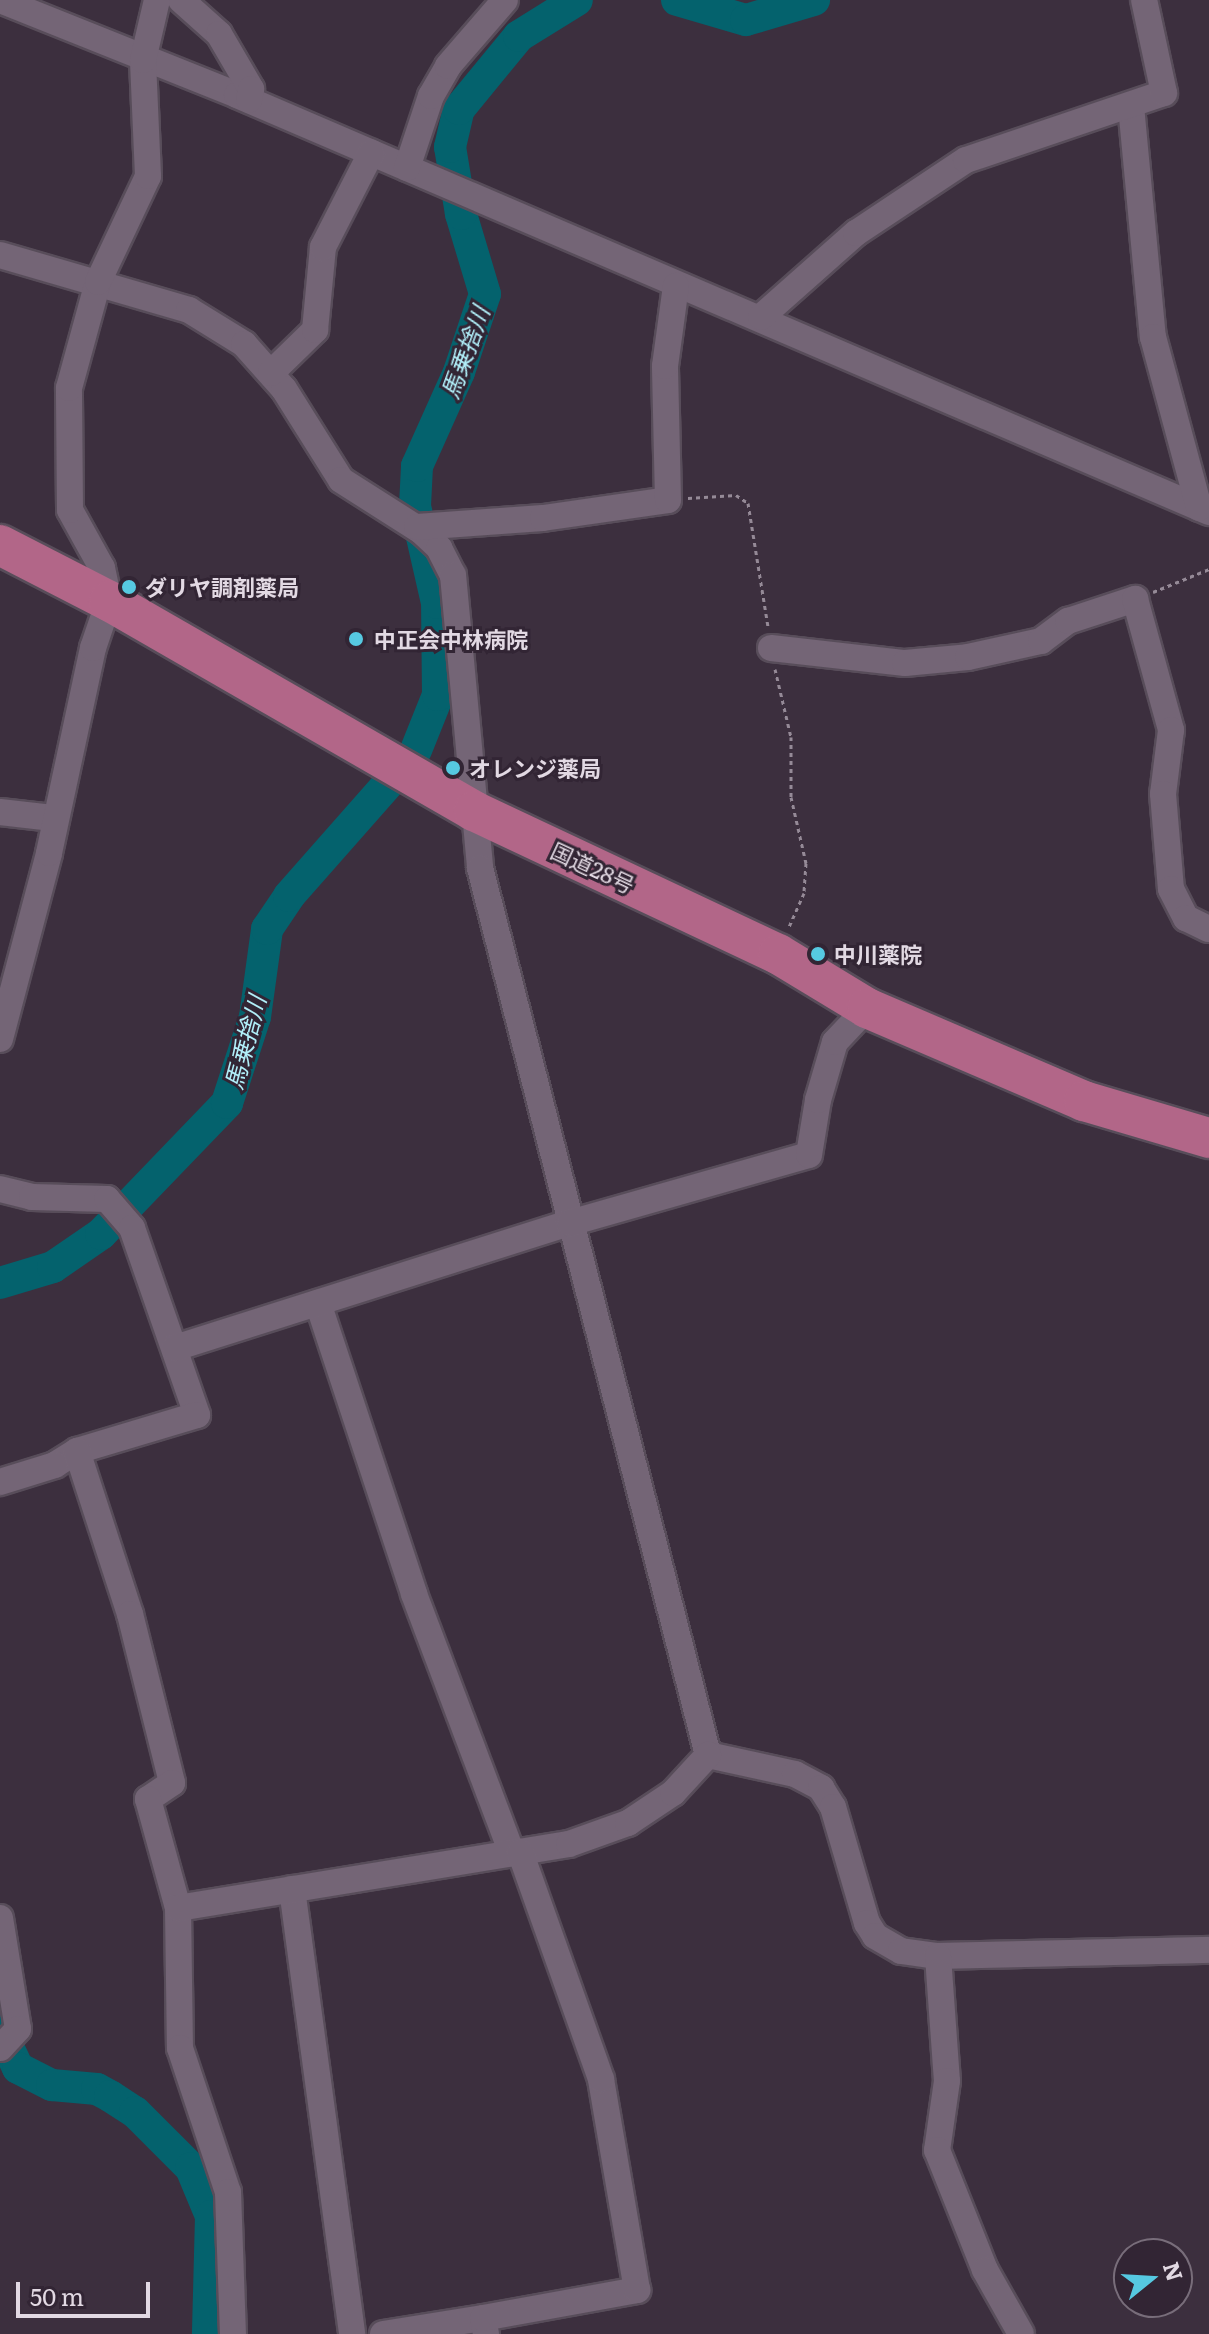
<!DOCTYPE html>
<html>
<head>
<meta charset="utf-8">
<style>
	body { margin:0 }
	#map { position:relative; width:1209px; height:2334px; overflow:hidden; background:#3c2f3e; font-family:Literata,"Noto Sans JP",serif }
	div>[style] { position:absolute }
	.river>* { height:32px; margin:-16px; padding:0 16px; transform-origin:16px; border-radius:16px; background:#04626d }
	.path>* { height:3px; margin-top:-1.5px; transform-origin:0; background:repeating-linear-gradient(90deg,#958a97 0 4px,transparent 0 8px) }
	.roads { filter:drop-shadow(2px 0 #584d5a) drop-shadow(-2px 0 #584d5a) drop-shadow(0 2px #584d5a) drop-shadow(0 -2px #584d5a) }
	.minor>* { height:26px; margin:-13px; padding:0 13px; transform-origin:13px; border-radius:13px; background:#746576 }
	.highway>* { height:40px; margin:-20px; padding:0 20px; transform-origin:20px; border-radius:20px; background:#b26688 }
	.dots>* { width:22px; height:22px; translate:-50% -50%; box-sizing:border-box; border:4px solid #322534; border-radius:50% }
	span { translate:-50% -50%; white-space:nowrap; text-align:center; line-height:1.15; -webkit-text-stroke:6px #322534; paint-order:stroke }
	.poi-label { font-size:22px; color:#e2d9e3; font-weight:700 }
	.left { translate:0 -50%; text-align:left }
	.street-label { font-size:22px; color:#e2d9e3 }
	.water-label { font-size:24px; color:#b1eff9; font-style:italic }
	.north { position:absolute; left:1113px; top:2238px; width:80px; height:80px; box-sizing:border-box; background:#322534; border:2px solid #786d7a; border-radius:50%; rotate:72deg; font-size:22px; font-weight:700; line-height:32px; text-align:center; color:#e2d9e3 }
	.north::after { content:''; display:block; margin:auto; width:28px; height:36px; background:#56c9e1; clip-path:polygon(50% 0,100% 100%,50% 72%,0 100%) }
	.scale { position:absolute; left:16px; top:2282px; width:134px; height:36px; box-sizing:border-box; border:4px solid #e2d9e3; border-top:0; padding-left:10px; font-size:24px; line-height:28px; white-space:nowrap; color:#e2d9e3; -webkit-text-stroke:6px #322534; paint-order:stroke }
</style>
</head>
<body>
<div id="map">
	<div class="river">
		<i style="left:677px;top:0;width:72px;rotate:16.2deg"></i>
		<i style="left:746px;top:20px;width:71px;rotate:-16.4deg"></i>
		<i style="left:416px;top:750px;width:59px;rotate:-68.2deg"></i>
		<i style="left:438px;top:695px;width:92px;rotate:-90.6deg"></i>
		<i style="left:437px;top:603px;width:99px;rotate:-102.8deg"></i>
		<i style="left:415px;top:506px;width:40px;rotate:-87.1deg"></i>
		<i style="left:417px;top:466px;width:103px;rotate:-65.9deg"></i>
		<i style="left:459px;top:372px;width:82px;rotate:-71.6deg"></i>
		<i style="left:485px;top:294px;width:84px;rotate:-106.7deg"></i>
		<i style="left:461px;top:214px;width:68px;rotate:-99.3deg"></i>
		<i style="left:450px;top:147px;width:39px;rotate:-77deg"></i>
		<i style="left:459px;top:109px;width:94px;rotate:-50.6deg"></i>
		<i style="left:519px;top:36px;width:68px;rotate:-31.8deg"></i>
		<i style="left:0;top:1283px;width:55px;rotate:-16.8deg"></i>
		<i style="left:53px;top:1267px;width:58px;rotate:-34.5deg"></i>
		<i style="left:101px;top:1234px;width:182px;rotate:-46.1deg"></i>
		<i style="left:227px;top:1103px;width:90px;rotate:-72deg"></i>
		<i style="left:255px;top:1017px;width:89px;rotate:-82.2deg"></i>
		<i style="left:267px;top:929px;width:40px;rotate:-56deg"></i>
		<i style="left:289px;top:896px;width:156px;rotate:-48.6deg"></i>
		<i style="left:0;top:2030px;width:42px;rotate:64.7deg"></i>
		<i style="left:18px;top:2068px;width:38px;rotate:27deg"></i>
		<i style="left:52px;top:2085px;width:45px;rotate:5.1deg"></i>
		<i style="left:97px;top:2089px;width:15px;rotate:28deg"></i>
		<i style="left:110px;top:2096px;width:30px;rotate:33deg"></i>
		<i style="left:135px;top:2112px;width:79px;rotate:45deg"></i>
		<i style="left:191px;top:2168px;width:52px;rotate:67.4deg"></i>
		<i style="left:211px;top:2216px;width:118px;rotate:91.5deg"></i>
	</div>
	<div class="path">
		<i style="left:688px;top:498px;width:48px;rotate:-3.6deg"></i>
		<i style="left:736px;top:495px;width:14px;rotate:34deg"></i>
		<i style="left:748px;top:503px;width:125px;rotate:80.8deg"></i>
		<i style="left:1153px;top:592px;width:61px;rotate:-22.3deg"></i>
		<i style="left:775px;top:669px;width:70px;rotate:76.8deg"></i>
		<i style="left:791px;top:737px;width:60px;rotate:90deg"></i>
		<i style="left:791px;top:797px;width:68px;rotate:77.2deg"></i>
		<i style="left:806px;top:863px;width:30px;rotate:94deg"></i>
		<i style="left:804px;top:893px;width:37px;rotate:114deg"></i>
	</div>
	<div class="roads">
		<div class="minor">
			<i style="left:0;top:0;width:255px;rotate:21.8deg"></i>
			<i style="left:237px;top:95px;width:1058px;rotate:23.22deg"></i>
			<i style="left:181px;top:0;width:51px;rotate:41.8deg"></i>
			<i style="left:219px;top:34px;width:64px;rotate:59.8deg"></i>
			<i style="left:251px;top:89px;width:11px;rotate:100deg"></i>
			<i style="left:1131px;top:106px;width:232px;rotate:84.6deg"></i>
			<i style="left:1153px;top:337px;width:177px;rotate:74.9deg"></i>
			<i style="left:407px;top:168px;width:76px;rotate:-71.6deg"></i>
			<i style="left:431px;top:96px;width:34px;rotate:-60deg"></i>
			<i style="left:448px;top:66px;width:87px;rotate:-49.2deg"></i>
			<i style="left:0;top:255px;width:197px;rotate:16.2deg"></i>
			<i style="left:189px;top:310px;width:65px;rotate:31.7deg"></i>
			<i style="left:244px;top:344px;width:60px;rotate:48.4deg"></i>
			<i style="left:284px;top:389px;width:107px;rotate:57.9deg"></i>
			<i style="left:341px;top:480px;width:95px;rotate:32.5deg"></i>
			<i style="left:421px;top:531px;width:25px;rotate:43deg"></i>
			<i style="left:439px;top:548px;width:30px;rotate:63deg"></i>
			<i style="left:453px;top:575px;width:294px;rotate:84.7deg"></i>
			<i style="left:480px;top:868px;width:916px;rotate:75.58deg"></i>
			<i style="left:761px;top:317px;width:127px;rotate:-41.5deg"></i>
			<i style="left:856px;top:233px;width:132px;rotate:-33.6deg"></i>
			<i style="left:966px;top:160px;width:209px;rotate:-18.7deg"></i>
			<i style="left:1164px;top:93px;width:95px;rotate:-102.1deg"></i>
			<i style="left:271px;top:373px;width:62px;rotate:-44.3deg"></i>
			<i style="left:315px;top:330px;width:83px;rotate:-84.5deg"></i>
			<i style="left:323px;top:247px;width:106px;rotate:-62.9deg"></i>
			<i style="left:417px;top:527px;width:126px;rotate:-4.1deg"></i>
			<i style="left:543px;top:518px;width:126px;rotate:-8.2deg"></i>
			<i style="left:668px;top:500px;width:134px;rotate:-91.3deg"></i>
			<i style="left:665px;top:366px;width:81px;rotate:-82.2deg"></i>
			<i style="left:771px;top:648px;width:135px;rotate:6.4deg"></i>
			<i style="left:905px;top:663px;width:63px;rotate:-5.4deg"></i>
			<i style="left:968px;top:657px;width:75px;rotate:-12.4deg"></i>
			<i style="left:1041px;top:641px;width:34px;rotate:-37deg"></i>
			<i style="left:1068px;top:621px;width:71px;rotate:-18.2deg"></i>
			<i style="left:1135px;top:599px;width:136px;rotate:74.6deg"></i>
			<i style="left:1171px;top:730px;width:64px;rotate:97.1deg"></i>
			<i style="left:1163px;top:794px;width:95px;rotate:85.2deg"></i>
			<i style="left:1171px;top:889px;width:33px;rotate:63deg"></i>
			<i style="left:1186px;top:918px;width:25px;rotate:26deg"></i>
			<i style="left:0;top:812px;width:53px;rotate:6.5deg"></i>
			<i style="left:0;top:1039px;width:192px;rotate:-75.2deg"></i>
			<i style="left:49px;top:853px;width:210px;rotate:-77.9deg"></i>
			<i style="left:93px;top:648px;width:50px;rotate:-71.2deg"></i>
			<i style="left:109px;top:601px;width:34px;rotate:-102deg"></i>
			<i style="left:102px;top:568px;width:66px;rotate:-118.9deg"></i>
			<i style="left:70px;top:510px;width:122px;rotate:-90.5deg"></i>
			<i style="left:69px;top:388px;width:110px;rotate:-74.7deg"></i>
			<i style="left:98px;top:282px;width:117px;rotate:-64.7deg"></i>
			<i style="left:148px;top:176px;width:116px;rotate:-92.5deg"></i>
			<i style="left:143px;top:60px;width:62px;rotate:-76.9deg"></i>
			<i style="left:0;top:1189px;width:33px;rotate:14deg"></i>
			<i style="left:32px;top:1197px;width:75px;rotate:1.5deg"></i>
			<i style="left:107px;top:1199px;width:38px;rotate:49deg"></i>
			<i style="left:132px;top:1228px;width:198px;rotate:70.8deg"></i>
			<i style="left:197px;top:1415px;width:125px;rotate:163.3deg"></i>
			<i style="left:77px;top:1451px;width:26px;rotate:148deg"></i>
			<i style="left:55px;top:1465px;width:58px;rotate:162.8deg"></i>
			<i style="left:318px;top:1303px;width:306px;rotate:71.7deg"></i>
			<i style="left:414px;top:1594px;width:277px;rotate:69.3deg"></i>
			<i style="left:175px;top:1348px;width:414px;rotate:-17.6deg"></i>
			<i style="left:570px;top:1223px;width:248px;rotate:-15.9deg"></i>
			<i style="left:809px;top:1155px;width:56px;rotate:-80.7deg"></i>
			<i style="left:818px;top:1100px;width:60px;rotate:-73.7deg"></i>
			<i style="left:835px;top:1042px;width:47px;rotate:-46.7deg"></i>
			<i style="left:77px;top:1451px;width:171px;rotate:72deg"></i>
			<i style="left:130px;top:1614px;width:174px;rotate:76deg"></i>
			<i style="left:172px;top:1783px;width:29px;rotate:146deg"></i>
			<i style="left:148px;top:1799px;width:113px;rotate:74.6deg"></i>
			<i style="left:178px;top:1908px;width:140px;rotate:89.2deg"></i>
			<i style="left:180px;top:2048px;width:152px;rotate:71.6deg"></i>
			<i style="left:228px;top:2192px;width:142px;rotate:88deg"></i>
			<i style="left:708px;top:1755px;width:89px;rotate:12.3deg"></i>
			<i style="left:795px;top:1774px;width:30px;rotate:28deg"></i>
			<i style="left:821px;top:1788px;width:22px;rotate:58deg"></i>
			<i style="left:833px;top:1807px;width:121px;rotate:73.7deg"></i>
			<i style="left:867px;top:1923px;width:15px;rotate:58deg"></i>
			<i style="left:875px;top:1936px;width:30px;rotate:30deg"></i>
			<i style="left:901px;top:1951px;width:37px;rotate:8deg"></i>
			<i style="left:938px;top:1956px;width:271px;rotate:-1.3deg"></i>
			<i style="left:292px;top:1889px;width:449px;rotate:82.3deg"></i>
			<i style="left:178px;top:1908px;width:396px;rotate:-9.3deg"></i>
			<i style="left:569px;top:1844px;width:63px;rotate:-19.6deg"></i>
			<i style="left:628px;top:1823px;width:54px;rotate:-33.7deg"></i>
			<i style="left:673px;top:1793px;width:52px;rotate:-47.4deg"></i>
			<i style="left:0;top:1918px;width:112px;rotate:80.8deg"></i>
			<i style="left:18px;top:2029px;width:26px;rotate:133deg"></i>
			<i style="left:938px;top:1956px;width:125px;rotate:85.9deg"></i>
			<i style="left:947px;top:2081px;width:70px;rotate:98.2deg"></i>
			<i style="left:937px;top:2150px;width:129px;rotate:68.2deg"></i>
			<i style="left:985px;top:2270px;width:73px;rotate:60.6deg"></i>
			<i style="left:383px;top:2334px;width:101px;rotate:-9.1deg"></i>
			<i style="left:486px;top:2334px;width:16px;rotate:-101deg"></i>
			<i style="left:483px;top:2318px;width:157px;rotate:-10.3deg"></i>
			<i style="left:637px;top:2290px;width:214px;rotate:-99.7deg"></i>
			<i style="left:601px;top:2079px;width:241px;rotate:-109.6deg"></i>
		</div>
		<div class="highway">
			<i style="left:0;top:545px;width:123px;rotate:27.2deg"></i>
			<i style="left:109px;top:601px;width:421px;rotate:29.9deg"></i>
			<i style="left:474px;top:811px;width:336px;rotate:25.2deg"></i>
			<i style="left:778px;top:954px;width:104px;rotate:31.2deg"></i>
			<i style="left:867px;top:1008px;width:236px;rotate:23.2deg"></i>
			<i style="left:1084px;top:1101px;width:130px;rotate:16.5deg"></i>
		</div>
	</div>
	<div class="dots">
		<i style="left:129px;top:587px;background:#56c9e1"></i>
		<i style="left:356px;top:639px;background:#56c9e1"></i>
		<i style="left:453px;top:768px;background:#56c9e1"></i>
		<i style="left:818px;top:954px;background:#56c9e1"></i>
	</div>
	<div class="poi-label">
		<span class="left" style="left:145px;top:587px">ダリヤ調剤薬局</span>
		<span class="left" style="left:374px;top:639px">中正会中林病院</span>
		<span class="left" style="left:469px;top:768px">オレンジ薬局</span>
		<span class="left" style="left:834px;top:954px">中川薬院</span>
	</div>
	<div class="street-label">
		<span style="left:593px;top:867px;rotate:25deg">国道28号</span>
	</div>
	<div class="water-label">
		<span style="left:464px;top:352px;rotate:-70deg">馬乗捨川</span>
		<span style="left:244px;top:1042px;rotate:-75deg">馬乗捨川</span>
	</div>
	<div class="north">N</div>
	<div class="scale">50 m</div>
</div>
</body>
</html>
